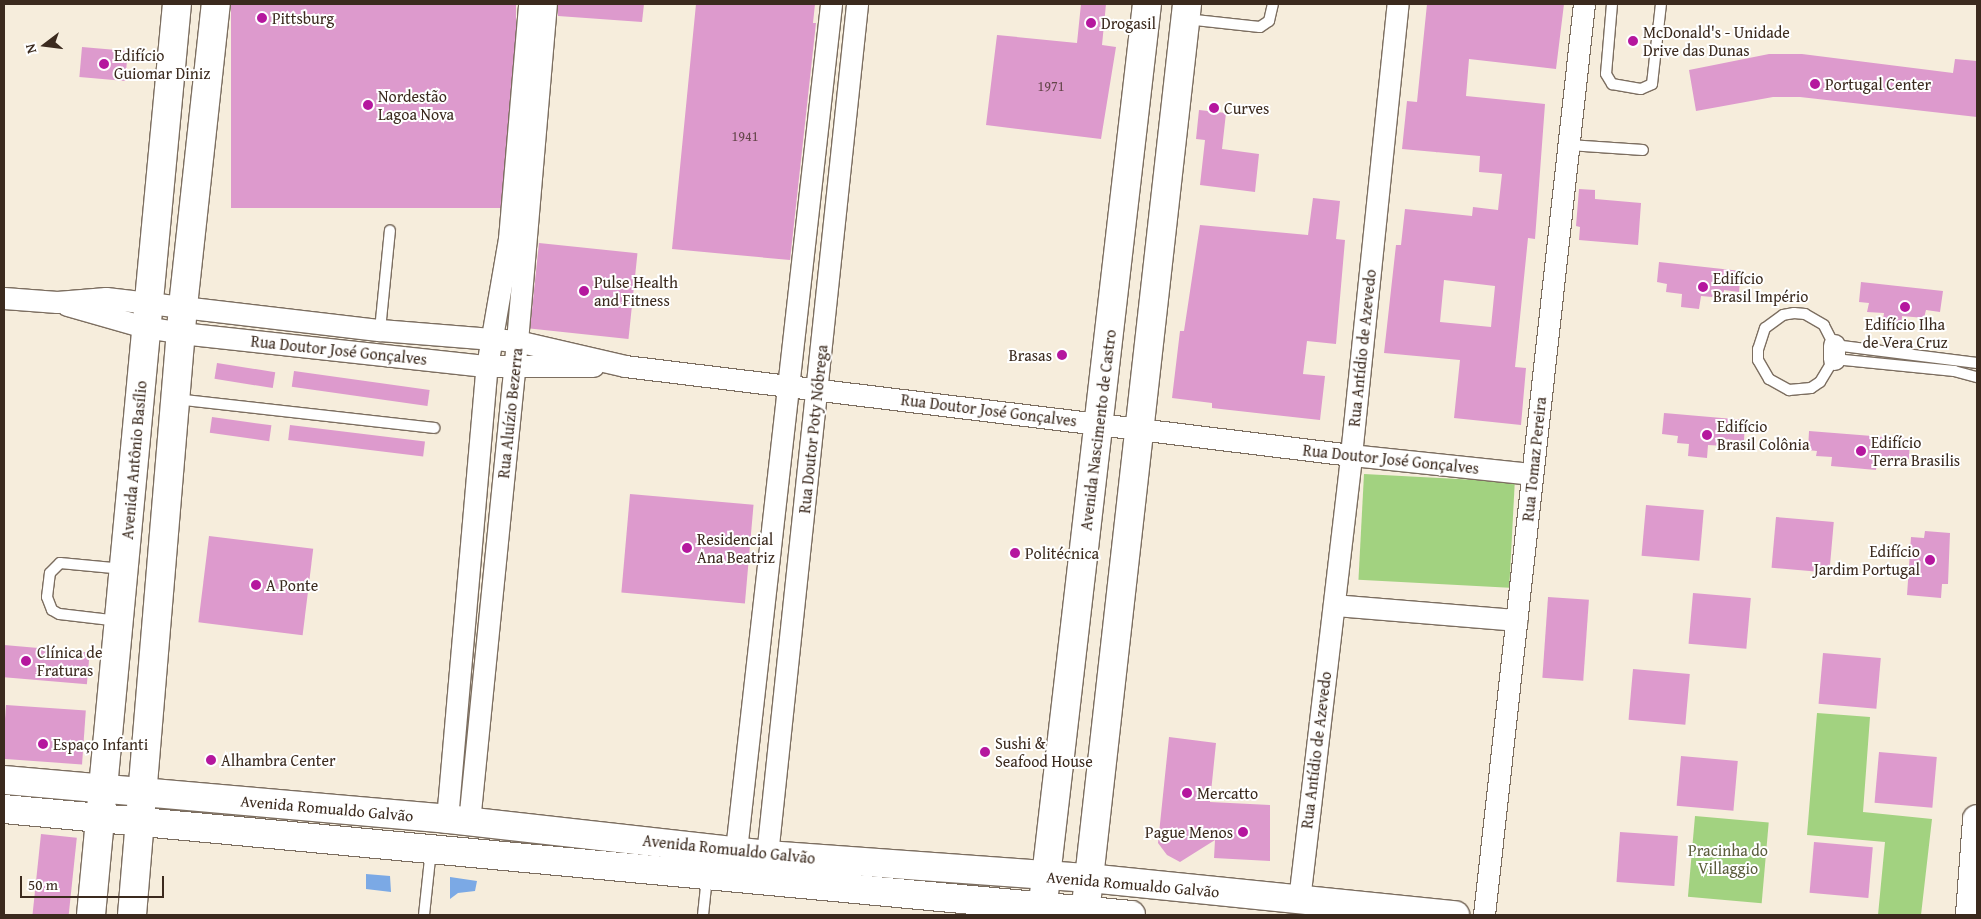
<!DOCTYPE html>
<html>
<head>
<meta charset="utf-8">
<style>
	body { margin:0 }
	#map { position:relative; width:1981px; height:919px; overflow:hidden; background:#f6eddc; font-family:"Gentium Book Plus",serif }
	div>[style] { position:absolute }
	.green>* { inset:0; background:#a2d280; transform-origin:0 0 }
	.water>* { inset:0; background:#7ba9e5 }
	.building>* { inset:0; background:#dd9acd; transform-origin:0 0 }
	.roads { filter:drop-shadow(1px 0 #7c6e60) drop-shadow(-1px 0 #7c6e60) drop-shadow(0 1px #7c6e60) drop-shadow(0 -1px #7c6e60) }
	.lane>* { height:10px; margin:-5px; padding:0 5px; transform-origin:5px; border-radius:5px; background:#fff }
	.street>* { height:21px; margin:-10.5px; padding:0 10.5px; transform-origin:10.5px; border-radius:10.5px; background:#fff }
	.secondary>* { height:28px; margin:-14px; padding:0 14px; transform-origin:14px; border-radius:14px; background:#fff }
	.dots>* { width:14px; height:14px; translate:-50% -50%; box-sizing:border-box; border:2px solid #fff; border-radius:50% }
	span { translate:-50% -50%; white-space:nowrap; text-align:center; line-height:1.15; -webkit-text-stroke:4px #fff; paint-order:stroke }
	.number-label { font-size:14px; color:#64464a }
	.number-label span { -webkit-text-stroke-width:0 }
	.poi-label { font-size:16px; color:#3b2a1e }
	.left { translate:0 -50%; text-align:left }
	.right { translate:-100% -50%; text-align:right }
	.street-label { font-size:16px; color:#3b2a1e }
	.park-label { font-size:16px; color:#5a5c3b }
	.frame { position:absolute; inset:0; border:5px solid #3b2a1e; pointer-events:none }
	.north { position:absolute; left:20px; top:20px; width:50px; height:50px; -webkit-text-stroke:4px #fff; paint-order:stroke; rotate:255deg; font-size:14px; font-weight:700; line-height:20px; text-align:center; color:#3b2a1e }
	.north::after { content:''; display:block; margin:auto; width:18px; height:22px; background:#3b2a1e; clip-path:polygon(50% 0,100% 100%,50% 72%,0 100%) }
	.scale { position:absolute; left:20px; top:876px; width:144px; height:22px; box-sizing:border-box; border:2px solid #3b2a1e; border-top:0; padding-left:6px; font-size:15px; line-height:18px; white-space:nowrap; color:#3b2a1e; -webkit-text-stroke:4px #fff; paint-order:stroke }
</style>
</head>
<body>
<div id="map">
	<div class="green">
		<i style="left:1364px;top:474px;width:151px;height:106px;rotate:3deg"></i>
		<i style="clip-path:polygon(1817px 713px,1870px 717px,1863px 812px,1932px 819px,1921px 915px,1878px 915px,1885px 842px,1807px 835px)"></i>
		<i style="left:1695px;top:816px;width:74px;height:81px;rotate:5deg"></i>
	</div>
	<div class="water">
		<i style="clip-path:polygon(366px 874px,390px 876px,391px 892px,366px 889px)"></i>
		<i style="clip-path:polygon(450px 877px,477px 881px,475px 891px,458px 893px,450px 899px)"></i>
	</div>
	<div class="building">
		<i style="left:231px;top:4px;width:285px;height:204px"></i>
		<i style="clip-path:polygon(558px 4px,644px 4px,642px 22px,558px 16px)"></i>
		<i style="clip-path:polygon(696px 4px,815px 4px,813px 23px,816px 23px,790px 260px,672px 249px)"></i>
		<i style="clip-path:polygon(1081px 4px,1106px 4px,1102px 45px,1116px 47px,1101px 139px,986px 125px,997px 35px,1077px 43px)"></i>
		<i style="clip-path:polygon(evenodd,1427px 4px,1564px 4px,1556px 69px,1469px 59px,1466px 96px,1545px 104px,1535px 239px,1528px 238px,1515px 367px,1526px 368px,1521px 425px,1454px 418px,1460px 360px,1384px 353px,1396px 245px,1401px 245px,1405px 209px,1472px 216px,1473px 207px,1498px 210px,1502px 174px,1479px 172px,1480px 156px,1402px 149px,1407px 101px,1417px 102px,1427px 4px,1444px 280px,1495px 286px,1491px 327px,1440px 322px,1444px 280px)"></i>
		<i style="left:82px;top:47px;width:46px;height:30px;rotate:5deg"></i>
		<i style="clip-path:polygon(1769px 54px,1802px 54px,1953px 73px,1955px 59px,1977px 61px,1977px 117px,1800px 97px,1773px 97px,1696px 111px,1689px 70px)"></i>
		<i style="clip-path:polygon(1199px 110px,1226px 113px,1222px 149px,1259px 154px,1255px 192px,1200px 185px,1205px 140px,1196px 139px)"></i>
		<i style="clip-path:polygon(1579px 189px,1595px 190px,1595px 199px,1641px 203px,1638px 245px,1579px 240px,1580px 227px,1576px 226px)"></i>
		<i style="clip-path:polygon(1313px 198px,1340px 201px,1336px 239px,1345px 240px,1336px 344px,1307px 341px,1303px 374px,1325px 376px,1320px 420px,1212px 408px,1212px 403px,1172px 398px,1180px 331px,1184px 331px,1200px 225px,1308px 235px)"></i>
		<i style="left:539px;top:243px;width:99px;height:86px;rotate:6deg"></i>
		<i style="clip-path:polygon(1659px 262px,1741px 271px,1739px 292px,1724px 290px,1723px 298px,1701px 296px,1699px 309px,1681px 307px,1682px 294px,1666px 292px,1667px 284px,1657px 282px)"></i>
		<i style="clip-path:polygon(1861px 282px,1943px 291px,1940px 312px,1926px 310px,1924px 318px,1902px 316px,1901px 329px,1882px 327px,1884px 313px,1867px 312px,1869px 303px,1859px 302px)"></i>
		<i style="left:217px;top:363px;width:59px;height:16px;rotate:9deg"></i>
		<i style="left:294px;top:371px;width:137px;height:16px;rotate:8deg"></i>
		<i style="clip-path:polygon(1664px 413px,1745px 420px,1744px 441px,1724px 439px,1724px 446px,1708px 445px,1707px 458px,1688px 456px,1689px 444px,1677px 443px,1678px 436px,1662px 434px)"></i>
		<i style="left:212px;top:417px;width:60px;height:16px;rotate:8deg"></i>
		<i style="left:290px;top:425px;width:136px;height:15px;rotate:7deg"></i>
		<i style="clip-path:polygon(1809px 431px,1910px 439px,1909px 459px,1899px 458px,1899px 462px,1877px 461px,1876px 470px,1831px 466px,1832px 457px,1816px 456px,1817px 451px,1808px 450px)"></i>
		<i style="left:630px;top:494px;width:124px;height:99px;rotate:5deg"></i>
		<i style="left:1646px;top:505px;width:58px;height:51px;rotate:5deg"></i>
		<i style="left:1776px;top:517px;width:58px;height:51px;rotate:5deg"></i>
		<i style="clip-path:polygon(1925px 531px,1950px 533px,1948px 584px,1942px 584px,1941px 598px,1907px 595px,1911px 537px,1924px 538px)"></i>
		<i style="left:209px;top:536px;width:105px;height:87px;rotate:7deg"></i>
		<i style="left:1693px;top:593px;width:58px;height:51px;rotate:5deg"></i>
		<i style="left:1548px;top:597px;width:41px;height:81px;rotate:4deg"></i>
		<i style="left:4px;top:645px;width:86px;height:32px;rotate:5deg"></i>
		<i style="left:1823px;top:653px;width:58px;height:51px;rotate:5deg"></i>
		<i style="left:1633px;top:669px;width:57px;height:51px;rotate:5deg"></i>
		<i style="left:6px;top:705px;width:80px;height:54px;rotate:4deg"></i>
		<i style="clip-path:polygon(1169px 737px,1216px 743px,1210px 802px,1270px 805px,1270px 861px,1214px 858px,1215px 840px,1180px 862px,1167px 855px,1158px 843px)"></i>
		<i style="left:1879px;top:752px;width:58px;height:51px;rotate:5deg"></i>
		<i style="left:1681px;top:756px;width:57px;height:50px;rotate:5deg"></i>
		<i style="left:1620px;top:832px;width:58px;height:50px;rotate:4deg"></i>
		<i style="left:41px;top:834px;width:36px;height:81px;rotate:6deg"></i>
		<i style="left:1814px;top:842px;width:59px;height:51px;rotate:5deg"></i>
	</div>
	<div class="roads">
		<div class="lane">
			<i style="left:1612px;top:4px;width:70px;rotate:94.9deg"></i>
			<i style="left:1606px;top:74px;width:12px;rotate:59deg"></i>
			<i style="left:1612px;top:84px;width:29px;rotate:10deg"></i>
			<i style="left:1641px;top:89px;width:12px;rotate:-24deg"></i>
			<i style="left:1652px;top:84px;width:81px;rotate:-83.6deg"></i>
			<i style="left:1186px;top:19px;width:74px;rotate:6.2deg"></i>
			<i style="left:1260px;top:27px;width:11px;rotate:-34deg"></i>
			<i style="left:1269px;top:21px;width:17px;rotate:-77deg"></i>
			<i style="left:1569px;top:145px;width:74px;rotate:3.9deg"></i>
			<i style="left:380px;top:330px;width:100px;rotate:-84.3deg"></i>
			<i style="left:1977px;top:363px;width:144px;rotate:-172.8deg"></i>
			<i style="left:1834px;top:345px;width:22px;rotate:-117deg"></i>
			<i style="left:1824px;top:325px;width:22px;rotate:-150deg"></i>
			<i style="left:1805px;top:314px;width:11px;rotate:-175deg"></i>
			<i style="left:1794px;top:313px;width:11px;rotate:170deg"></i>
			<i style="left:1783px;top:315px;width:22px;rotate:144deg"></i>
			<i style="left:1765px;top:328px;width:22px;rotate:108deg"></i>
			<i style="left:1758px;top:349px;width:11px;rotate:90deg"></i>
			<i style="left:1758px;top:360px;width:22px;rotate:60deg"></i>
			<i style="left:1769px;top:379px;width:23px;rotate:29deg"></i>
			<i style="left:1789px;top:390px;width:22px;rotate:-5deg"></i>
			<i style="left:1811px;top:388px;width:11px;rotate:-34deg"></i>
			<i style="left:1820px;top:382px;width:27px;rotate:-59deg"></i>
			<i style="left:1834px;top:359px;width:121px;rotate:5.7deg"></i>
			<i style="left:1954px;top:371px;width:24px;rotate:15deg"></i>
			<i style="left:176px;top:399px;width:260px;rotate:6.4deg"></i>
			<i style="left:119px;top:621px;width:60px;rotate:-173.3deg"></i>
			<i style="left:59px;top:614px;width:8px;rotate:-150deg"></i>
			<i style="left:52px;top:610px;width:14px;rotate:-111deg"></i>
			<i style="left:47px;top:597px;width:24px;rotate:-83deg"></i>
			<i style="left:50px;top:573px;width:14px;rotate:-45deg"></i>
			<i style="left:60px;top:563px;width:64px;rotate:5.4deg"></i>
			<i style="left:424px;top:915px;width:65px;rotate:-83.9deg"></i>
			<i style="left:703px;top:915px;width:38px;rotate:-84deg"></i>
		</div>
		<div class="street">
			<i style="left:4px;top:298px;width:53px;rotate:4.3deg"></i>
			<i style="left:57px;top:302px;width:49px;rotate:-4.7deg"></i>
			<i style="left:106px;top:298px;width:276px;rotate:6.7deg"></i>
			<i style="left:380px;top:330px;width:137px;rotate:4.6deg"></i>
			<i style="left:517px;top:341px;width:111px;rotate:13deg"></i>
			<i style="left:625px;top:366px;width:731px;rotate:6.99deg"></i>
			<i style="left:1351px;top:455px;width:182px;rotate:6deg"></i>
			<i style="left:67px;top:305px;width:81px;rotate:15.8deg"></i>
			<i style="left:145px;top:327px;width:36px;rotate:9deg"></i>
			<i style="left:181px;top:333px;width:308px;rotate:6.2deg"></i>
			<i style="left:487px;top:366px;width:106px"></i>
			<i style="left:1834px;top:345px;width:14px;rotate:90deg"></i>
			<i style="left:1334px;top:605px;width:183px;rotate:4.7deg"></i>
			<i style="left:447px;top:819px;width:455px;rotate:-85deg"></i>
			<i style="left:487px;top:366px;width:129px;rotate:-80.2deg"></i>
			<i style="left:509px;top:239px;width:236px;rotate:-85.1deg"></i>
			<i style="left:469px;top:822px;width:483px;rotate:-84.3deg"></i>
			<i style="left:517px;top:341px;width:338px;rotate:-85.1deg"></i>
			<i style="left:736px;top:850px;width:851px;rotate:-83.59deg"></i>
			<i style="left:767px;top:855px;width:856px;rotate:-83.96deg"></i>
			<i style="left:1299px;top:900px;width:448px;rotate:-83.3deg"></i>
			<i style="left:1351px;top:455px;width:453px;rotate:-84.1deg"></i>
			<i style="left:1484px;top:915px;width:916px;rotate:-83.74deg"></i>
		</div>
		<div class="secondary">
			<i style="left:4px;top:780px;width:445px;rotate:5deg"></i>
			<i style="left:447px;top:819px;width:322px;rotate:6.4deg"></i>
			<i style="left:767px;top:855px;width:323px;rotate:4.1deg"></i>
			<i style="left:1089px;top:878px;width:368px;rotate:5.8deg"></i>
			<i style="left:4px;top:809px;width:1132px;rotate:5.37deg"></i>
			<i style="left:1044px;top:894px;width:896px;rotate:-83.4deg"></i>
			<i style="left:1087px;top:896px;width:898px;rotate:-83.6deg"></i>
			<i style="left:91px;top:915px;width:915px;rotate:-84.61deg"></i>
			<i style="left:132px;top:915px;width:611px;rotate:-85.21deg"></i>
			<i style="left:183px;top:306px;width:304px;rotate:-83.8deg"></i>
			<i style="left:1970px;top:915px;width:96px;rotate:-85.8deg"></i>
		</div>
	</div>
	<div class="dots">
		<i style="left:262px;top:18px;background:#b5179e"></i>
		<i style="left:1091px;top:23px;background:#b5179e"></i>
		<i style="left:1633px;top:41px;background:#b5179e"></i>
		<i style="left:104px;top:64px;background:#b5179e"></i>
		<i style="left:1815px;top:84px;background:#b5179e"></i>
		<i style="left:368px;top:105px;background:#b5179e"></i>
		<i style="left:1214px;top:108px;background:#b5179e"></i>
		<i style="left:1703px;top:287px;background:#b5179e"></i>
		<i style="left:584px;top:291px;background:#b5179e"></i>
		<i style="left:1905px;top:307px;background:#b5179e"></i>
		<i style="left:1062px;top:355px;background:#b5179e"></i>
		<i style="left:1707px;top:435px;background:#b5179e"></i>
		<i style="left:1861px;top:451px;background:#b5179e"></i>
		<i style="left:687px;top:548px;background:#b5179e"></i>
		<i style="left:1015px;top:553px;background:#b5179e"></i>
		<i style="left:1930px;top:560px;background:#b5179e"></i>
		<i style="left:256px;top:585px;background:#b5179e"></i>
		<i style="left:26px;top:661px;background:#b5179e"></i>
		<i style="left:43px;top:744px;background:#b5179e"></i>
		<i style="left:985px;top:752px;background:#b5179e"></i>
		<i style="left:211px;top:760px;background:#b5179e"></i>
		<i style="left:1187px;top:793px;background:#b5179e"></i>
		<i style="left:1243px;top:832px;background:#b5179e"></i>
	</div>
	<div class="number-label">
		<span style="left:1051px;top:86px">1971</span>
		<span style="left:745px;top:136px">1941</span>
	</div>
	<div class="poi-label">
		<span class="left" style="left:272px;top:18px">Pittsburg</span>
		<span class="left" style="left:1101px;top:23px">Drogasil</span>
		<span class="left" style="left:1643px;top:41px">McDonald's - Unidade<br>Drive das Dunas</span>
		<span class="left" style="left:114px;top:64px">Edifício<br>Guiomar Diniz</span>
		<span class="left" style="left:1825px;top:84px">Portugal Center</span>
		<span class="left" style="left:378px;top:105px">Nordestão<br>Lagoa Nova</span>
		<span class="left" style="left:1224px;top:108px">Curves</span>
		<span class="left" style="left:1713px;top:287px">Edifício<br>Brasil Império</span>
		<span class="left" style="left:594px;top:291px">Pulse Health<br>and Fitness</span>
		<span style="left:1905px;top:333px">Edifício Ilha<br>de Vera Cruz</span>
		<span class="right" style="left:1052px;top:355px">Brasas</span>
		<span class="left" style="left:1717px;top:435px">Edifício<br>Brasil Colônia</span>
		<span class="left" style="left:1871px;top:451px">Edifício<br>Terra Brasilis</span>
		<span class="left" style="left:697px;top:548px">Residencial<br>Ana Beatriz</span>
		<span class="right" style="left:1920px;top:560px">Edifício<br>Jardim Portugal</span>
		<span class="left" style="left:1025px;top:553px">Politécnica</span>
		<span class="left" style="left:266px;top:585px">A Ponte</span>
		<span class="left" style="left:37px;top:661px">Clínica de<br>Fraturas</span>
		<span class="left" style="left:995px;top:752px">Sushi &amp;<br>Seafood House</span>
		<span class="left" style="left:53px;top:744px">Espaço Infanti</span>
		<span class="left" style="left:221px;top:760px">Alhambra Center</span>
		<span class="left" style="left:1197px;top:793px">Mercatto</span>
		<span class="right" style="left:1233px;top:832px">Pague Menos</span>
	</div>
	<div class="street-label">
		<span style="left:1362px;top:348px;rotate:-84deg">Rua Antídio de Azevedo</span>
		<span style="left:339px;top:350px;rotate:6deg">Rua Doutor José Gonçalves</span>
		<span style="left:989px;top:410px;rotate:7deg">Rua Doutor José Gonçalves</span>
		<span style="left:510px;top:413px;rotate:-84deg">Rua Aluízio Bezerra</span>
		<span style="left:813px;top:429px;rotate:-84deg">Rua Doutor Poty Nóbrega</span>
		<span style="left:1098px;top:430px;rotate:-83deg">Avenida Nascimento de Castro</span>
		<span style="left:1391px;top:459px;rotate:6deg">Rua Doutor José Gonçalves</span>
		<span style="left:1534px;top:459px;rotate:-84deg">Rua Tomaz Pereira</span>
		<span style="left:134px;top:460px;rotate:-85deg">Avenida Antônio Basílio</span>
		<span style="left:1316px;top:750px;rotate:-83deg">Rua Antídio de Azevedo</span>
		<span style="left:327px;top:808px;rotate:5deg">Avenida Romualdo Galvão</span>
		<span style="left:729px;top:849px;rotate:6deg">Avenida Romualdo Galvão</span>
		<span style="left:1133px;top:884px;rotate:5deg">Avenida Romualdo Galvão</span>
	</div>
	<div class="park-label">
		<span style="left:1728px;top:859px">Pracinha do<br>Villaggio</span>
	</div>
	<div class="frame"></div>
	<div class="north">N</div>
	<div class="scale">50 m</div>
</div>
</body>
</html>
